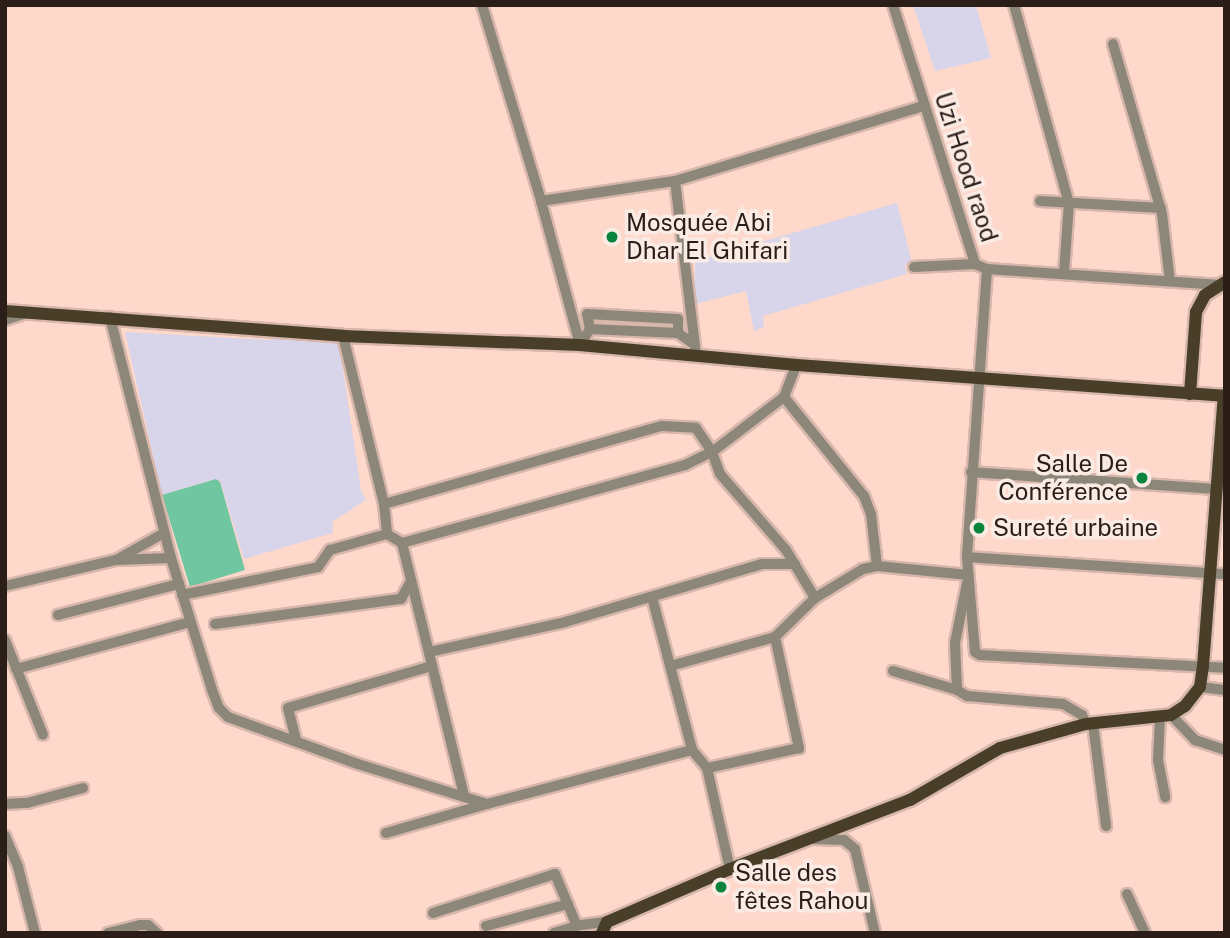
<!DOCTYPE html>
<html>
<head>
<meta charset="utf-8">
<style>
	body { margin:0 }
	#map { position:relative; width:1230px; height:938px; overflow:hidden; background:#fdd8cb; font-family:"Public Sans",sans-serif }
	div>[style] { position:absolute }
	.education>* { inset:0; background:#d8d4ea }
	.green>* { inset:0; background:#70c6a0 }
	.roads { filter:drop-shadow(2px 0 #d7b7ab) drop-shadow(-2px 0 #d7b7ab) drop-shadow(0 2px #d7b7ab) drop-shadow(0 -2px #d7b7ab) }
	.minor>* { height:10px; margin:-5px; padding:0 5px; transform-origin:5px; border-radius:5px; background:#8d877a }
	.major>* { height:12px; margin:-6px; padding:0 6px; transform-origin:6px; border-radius:6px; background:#493e28 }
	.dots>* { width:19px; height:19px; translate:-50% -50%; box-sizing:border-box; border:4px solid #faebe5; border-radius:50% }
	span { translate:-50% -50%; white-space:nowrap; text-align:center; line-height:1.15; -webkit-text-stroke:7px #faebe5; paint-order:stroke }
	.street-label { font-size:24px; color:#2b1e19 }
	.poi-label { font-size:24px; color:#2b1e19 }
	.left { translate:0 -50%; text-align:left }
	.right { translate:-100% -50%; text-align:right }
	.frame { position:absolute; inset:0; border:7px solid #2b1e19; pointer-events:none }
</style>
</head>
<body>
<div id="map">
	<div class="education">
		<i style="clip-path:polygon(913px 5px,976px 5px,991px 58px,935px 71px)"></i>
		<i style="clip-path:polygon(897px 203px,912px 263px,905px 265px,907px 274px,763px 316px,764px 327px,754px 331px,746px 291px,695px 304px,695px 261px)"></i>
		<i style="clip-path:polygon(125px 332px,272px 340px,272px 335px,339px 343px,361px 490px,366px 500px,332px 522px,333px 533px,244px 559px,220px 481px,216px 479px,162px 495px)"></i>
	</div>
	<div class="green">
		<i style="clip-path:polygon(216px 479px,220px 482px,245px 570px,190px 587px,162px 495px)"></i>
	</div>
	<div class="roads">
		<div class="minor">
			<i style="left:482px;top:5px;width:205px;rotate:73.2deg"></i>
			<i style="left:541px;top:201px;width:149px;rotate:74.8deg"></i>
			<i style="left:893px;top:5px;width:272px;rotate:72.4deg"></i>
			<i style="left:975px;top:264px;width:13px;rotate:23deg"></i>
			<i style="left:987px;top:269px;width:289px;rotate:94deg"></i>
			<i style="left:967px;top:557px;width:95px;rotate:85.2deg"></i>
			<i style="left:975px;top:652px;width:6px;rotate:31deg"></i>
			<i style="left:980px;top:655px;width:245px;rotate:3deg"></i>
			<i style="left:1014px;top:5px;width:205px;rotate:74.5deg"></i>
			<i style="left:1069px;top:203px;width:70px;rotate:94.1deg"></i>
			<i style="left:1113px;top:44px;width:177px;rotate:73.9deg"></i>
			<i style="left:1162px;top:214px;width:67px;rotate:83.2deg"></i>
			<i style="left:675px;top:181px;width:174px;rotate:83.1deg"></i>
			<i style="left:541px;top:201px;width:135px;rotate:-8.5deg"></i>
			<i style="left:675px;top:181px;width:260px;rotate:-16.8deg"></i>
			<i style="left:1040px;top:201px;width:121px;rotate:3.3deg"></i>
			<i style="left:914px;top:267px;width:61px;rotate:-2.8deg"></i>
			<i style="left:987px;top:269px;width:234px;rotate:3.9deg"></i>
			<i style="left:110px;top:317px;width:249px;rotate:75.8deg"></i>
			<i style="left:171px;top:558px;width:138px;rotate:72.7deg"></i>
			<i style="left:212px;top:690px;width:19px;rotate:69deg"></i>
			<i style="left:219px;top:708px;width:13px;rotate:45deg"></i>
			<i style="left:228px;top:717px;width:138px;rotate:19.9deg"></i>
			<i style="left:358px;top:764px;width:135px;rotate:17.2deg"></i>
			<i style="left:487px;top:804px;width:212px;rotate:-14.8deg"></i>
			<i style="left:692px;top:750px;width:23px;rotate:50deg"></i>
			<i style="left:707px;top:768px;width:104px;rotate:77.2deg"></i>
			<i style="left:5px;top:320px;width:20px;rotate:-18deg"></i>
			<i style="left:590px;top:329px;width:15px;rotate:-101deg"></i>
			<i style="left:587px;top:314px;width:91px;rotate:3.1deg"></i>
			<i style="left:678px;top:319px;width:14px;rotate:90deg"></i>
			<i style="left:343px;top:336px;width:173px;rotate:76.3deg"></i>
			<i style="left:384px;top:504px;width:30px;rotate:84deg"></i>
			<i style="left:387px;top:534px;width:17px;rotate:31deg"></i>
			<i style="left:402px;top:543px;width:260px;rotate:76.2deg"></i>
			<i style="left:580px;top:345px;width:19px;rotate:-58deg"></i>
			<i style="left:590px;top:329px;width:88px;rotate:2.6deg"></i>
			<i style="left:678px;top:333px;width:19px;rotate:35deg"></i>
			<i style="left:784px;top:397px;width:127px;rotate:51.1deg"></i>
			<i style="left:864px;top:496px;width:19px;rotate:69deg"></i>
			<i style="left:871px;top:514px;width:52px;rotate:83.4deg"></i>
			<i style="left:971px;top:472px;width:247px;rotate:4deg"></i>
			<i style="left:384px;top:504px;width:289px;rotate:-15.7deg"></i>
			<i style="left:662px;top:426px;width:34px;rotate:3deg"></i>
			<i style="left:696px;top:428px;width:29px;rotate:56deg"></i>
			<i style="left:712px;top:452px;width:23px;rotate:70deg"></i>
			<i style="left:720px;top:474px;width:101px;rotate:49deg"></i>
			<i style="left:786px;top:550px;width:56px;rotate:58.9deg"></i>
			<i style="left:815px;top:598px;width:56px;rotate:135.7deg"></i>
			<i style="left:775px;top:637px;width:114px;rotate:77.8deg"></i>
			<i style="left:799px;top:748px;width:94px;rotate:167.7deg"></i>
			<i style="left:164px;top:533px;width:55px;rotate:150.6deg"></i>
			<i style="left:116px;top:560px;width:55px;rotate:-2.1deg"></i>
			<i style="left:402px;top:543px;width:294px;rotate:-15.4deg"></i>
			<i style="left:685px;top:465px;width:30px;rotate:-26deg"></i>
			<i style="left:712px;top:452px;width:91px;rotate:-37.4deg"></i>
			<i style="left:784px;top:397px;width:34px;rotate:-69deg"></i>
			<i style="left:967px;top:557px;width:259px;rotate:3.8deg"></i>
			<i style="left:967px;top:583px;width:61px;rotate:101.3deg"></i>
			<i style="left:955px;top:643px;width:47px;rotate:87.6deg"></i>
			<i style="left:957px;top:690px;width:12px;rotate:31deg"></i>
			<i style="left:967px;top:696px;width:96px;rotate:4.8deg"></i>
			<i style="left:1063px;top:704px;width:22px;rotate:30deg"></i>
			<i style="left:1082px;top:715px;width:10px;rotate:66deg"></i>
			<i style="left:5px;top:586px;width:114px;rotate:-13.2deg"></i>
			<i style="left:182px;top:595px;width:139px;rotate:-11.6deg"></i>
			<i style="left:318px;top:567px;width:21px;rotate:-55deg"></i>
			<i style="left:330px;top:550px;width:59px;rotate:-15.7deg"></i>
			<i style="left:652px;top:597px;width:158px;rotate:75.3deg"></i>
			<i style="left:815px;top:598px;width:56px;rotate:-31.1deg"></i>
			<i style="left:863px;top:569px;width:14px;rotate:-12deg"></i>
			<i style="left:877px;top:566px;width:92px;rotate:5.6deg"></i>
			<i style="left:58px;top:615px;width:125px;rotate:-14.4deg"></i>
			<i style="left:215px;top:624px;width:188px;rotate:-7.7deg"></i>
			<i style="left:401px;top:599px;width:21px;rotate:-61deg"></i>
			<i style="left:5px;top:640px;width:102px;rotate:68.2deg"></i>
			<i style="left:429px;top:652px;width:139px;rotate:-12.4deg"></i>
			<i style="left:565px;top:622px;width:205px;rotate:-16.4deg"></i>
			<i style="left:762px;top:564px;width:33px"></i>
			<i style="left:670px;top:666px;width:109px;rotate:-15.4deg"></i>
			<i style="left:16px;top:669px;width:180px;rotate:-15.1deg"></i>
			<i style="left:893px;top:671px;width:67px;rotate:16.5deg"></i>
			<i style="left:1200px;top:687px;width:25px;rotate:7deg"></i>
			<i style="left:1171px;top:715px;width:35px;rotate:46deg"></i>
			<i style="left:1195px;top:740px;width:32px;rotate:18deg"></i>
			<i style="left:1160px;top:717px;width:43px;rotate:92.7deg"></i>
			<i style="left:1158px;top:760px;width:38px;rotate:79deg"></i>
			<i style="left:1093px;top:724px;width:103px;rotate:82.7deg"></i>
			<i style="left:296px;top:740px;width:33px;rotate:-104deg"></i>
			<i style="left:288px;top:708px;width:150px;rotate:-16.3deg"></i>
			<i style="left:5px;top:804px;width:22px;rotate:-3deg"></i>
			<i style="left:27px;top:803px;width:58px;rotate:-15deg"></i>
			<i style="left:386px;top:833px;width:105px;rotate:-16deg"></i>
			<i style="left:5px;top:836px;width:34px;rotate:67deg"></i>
			<i style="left:18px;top:867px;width:68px;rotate:75.6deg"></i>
			<i style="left:813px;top:839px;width:31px;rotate:2deg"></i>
			<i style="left:844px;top:840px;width:14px;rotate:39deg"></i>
			<i style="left:855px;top:849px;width:86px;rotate:76.6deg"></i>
			<i style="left:1127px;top:894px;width:43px;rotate:65.2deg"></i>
			<i style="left:433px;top:913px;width:128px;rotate:-17.7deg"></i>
			<i style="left:555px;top:874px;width:56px;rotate:67.1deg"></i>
			<i style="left:486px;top:926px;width:85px;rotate:-15deg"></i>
			<i style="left:108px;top:933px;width:33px;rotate:-14deg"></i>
			<i style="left:140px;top:925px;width:8px"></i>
			<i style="left:148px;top:925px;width:12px;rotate:42deg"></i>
			<i style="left:554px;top:933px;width:28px;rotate:-17deg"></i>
			<i style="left:581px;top:925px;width:26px;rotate:-7deg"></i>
		</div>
		<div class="major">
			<i style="left:5px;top:311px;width:339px;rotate:4.2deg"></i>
			<i style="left:343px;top:336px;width:237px;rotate:2.2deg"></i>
			<i style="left:580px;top:345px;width:217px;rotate:5.3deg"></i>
			<i style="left:796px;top:365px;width:430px;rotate:4.1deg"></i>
			<i style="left:1190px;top:394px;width:82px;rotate:-85.8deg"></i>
			<i style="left:1196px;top:312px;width:19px;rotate:-62deg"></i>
			<i style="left:1205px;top:295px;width:24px;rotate:-33deg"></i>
			<i style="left:602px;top:933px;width:12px;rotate:-66deg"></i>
			<i style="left:607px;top:922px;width:134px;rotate:-23.3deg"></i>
			<i style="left:730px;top:869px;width:193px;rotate:-21deg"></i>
			<i style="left:910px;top:800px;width:104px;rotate:-30deg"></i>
			<i style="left:1000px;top:748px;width:89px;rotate:-15.6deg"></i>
			<i style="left:1086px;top:724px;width:85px;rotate:-6deg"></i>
			<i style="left:1171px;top:715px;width:17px;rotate:-33deg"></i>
			<i style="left:1185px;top:706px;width:24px;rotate:-52deg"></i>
			<i style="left:1200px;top:687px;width:21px;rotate:-82deg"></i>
			<i style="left:1203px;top:666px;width:271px;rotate:-85.6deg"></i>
		</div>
	</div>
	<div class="dots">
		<i style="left:612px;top:237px;background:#0a843d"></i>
		<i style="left:1142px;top:478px;background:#0a843d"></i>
		<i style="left:979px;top:528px;background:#0a843d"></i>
		<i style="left:721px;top:887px;background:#0a843d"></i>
	</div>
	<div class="street-label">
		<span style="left:966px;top:167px;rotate:72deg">Uzi Hood raod</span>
	</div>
	<div class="poi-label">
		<span class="left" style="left:626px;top:237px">Mosquée Abi<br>Dhar El Ghifari</span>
		<span class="right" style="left:1128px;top:478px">Salle De<br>Conférence</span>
		<span class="left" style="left:993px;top:528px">Sureté urbaine</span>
		<span class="left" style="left:735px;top:887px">Salle des<br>fêtes Rahou</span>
	</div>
	<div class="frame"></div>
</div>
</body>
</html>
